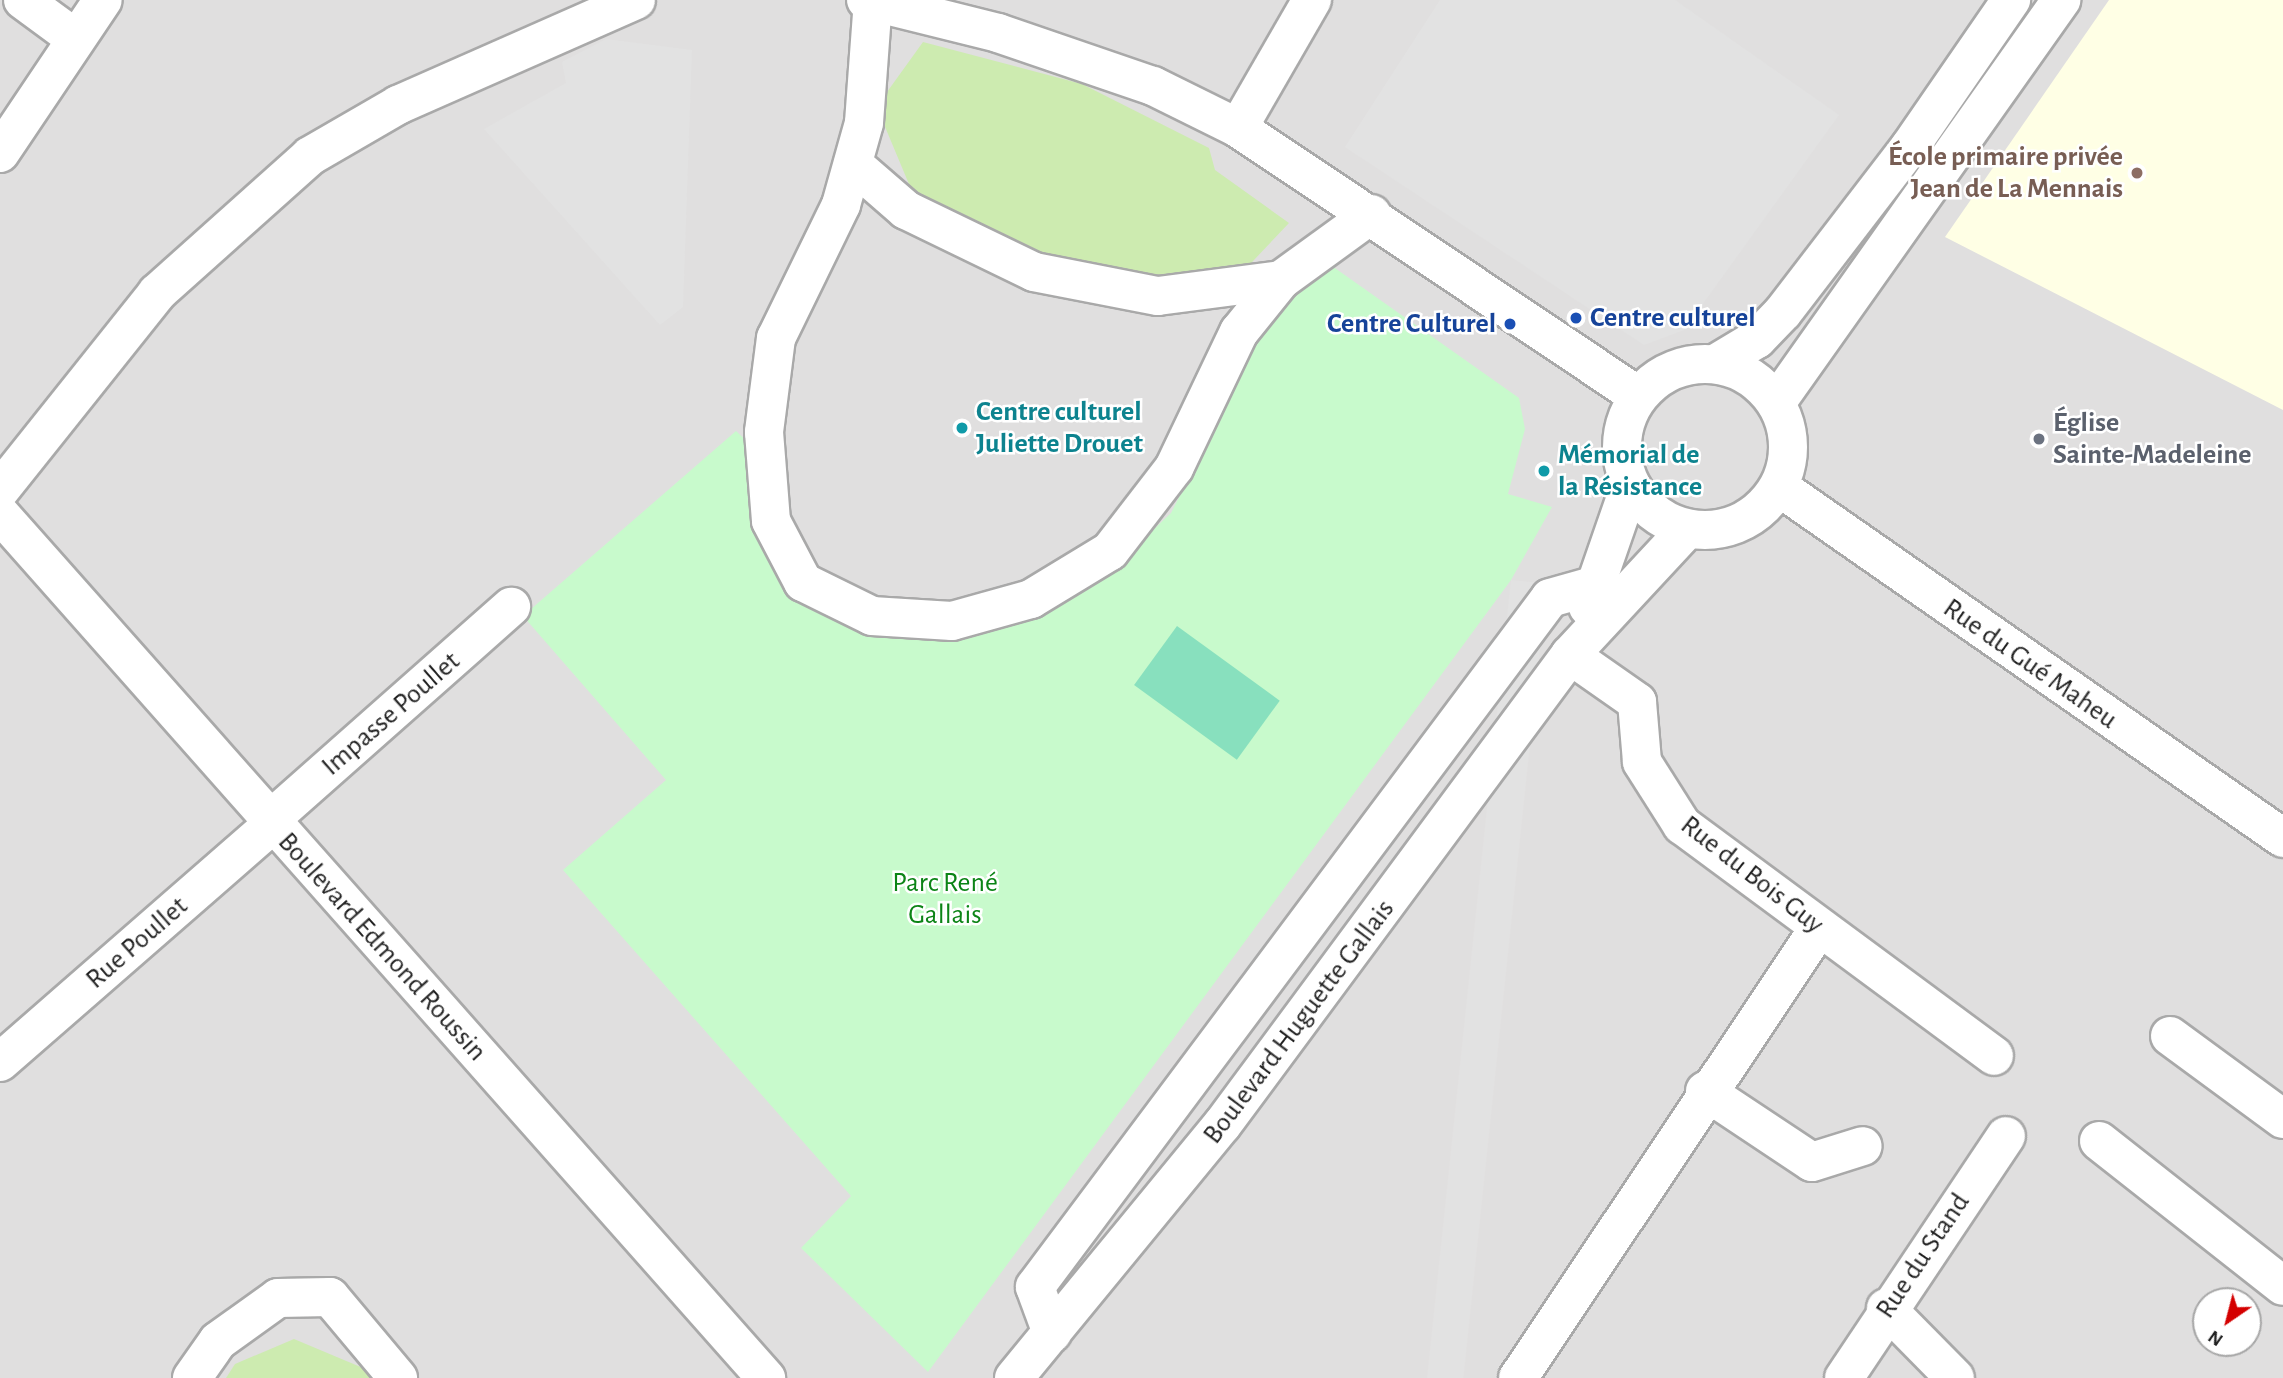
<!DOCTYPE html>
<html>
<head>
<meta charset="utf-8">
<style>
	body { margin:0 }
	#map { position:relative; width:2283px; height:1378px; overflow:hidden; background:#f2efe9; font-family:"Alegreya Sans",sans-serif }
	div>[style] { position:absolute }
	.residential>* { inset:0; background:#e0dfdf }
	.education>* { inset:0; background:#ffffe5 }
	.grass>* { inset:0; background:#cdebb0 }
	.park>* { inset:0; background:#c8facc }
	.pitch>* { inset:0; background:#88e0be; transform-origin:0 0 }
	.parking>* { inset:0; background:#e2e2e2; transform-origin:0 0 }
	.roads { filter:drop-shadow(2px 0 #a9a9a9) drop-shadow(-2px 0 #a9a9a9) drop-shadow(0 2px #a9a9a9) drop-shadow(0 -2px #a9a9a9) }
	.minor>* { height:38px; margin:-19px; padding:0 19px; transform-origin:19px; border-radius:19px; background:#fff }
	.minor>.ring { margin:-19px; padding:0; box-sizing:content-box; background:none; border:38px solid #fff; border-radius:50% }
	.dots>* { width:19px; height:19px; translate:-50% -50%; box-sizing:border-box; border:4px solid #fff; border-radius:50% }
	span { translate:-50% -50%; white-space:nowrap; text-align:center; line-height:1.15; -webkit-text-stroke:5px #fff; paint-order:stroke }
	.education-label { font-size:28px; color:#785e54; font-weight:700 }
	.right { translate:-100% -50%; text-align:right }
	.transit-label { font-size:28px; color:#164399; font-weight:700 }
	.left { translate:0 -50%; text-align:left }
	.culture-label { font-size:28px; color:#0d838f; font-weight:700 }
	.worship-label { font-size:28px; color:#5b616d; font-weight:700 }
	.street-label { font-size:28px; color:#222 }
	.park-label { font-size:28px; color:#0c8416 }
	.north { position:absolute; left:2192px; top:1287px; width:70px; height:70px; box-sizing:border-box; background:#fff; border:2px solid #a7a7a7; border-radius:50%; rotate:215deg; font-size:19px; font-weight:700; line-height:28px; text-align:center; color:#222 }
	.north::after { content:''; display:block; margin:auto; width:24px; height:32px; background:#d40000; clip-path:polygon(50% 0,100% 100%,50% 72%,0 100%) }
</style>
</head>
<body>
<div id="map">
	<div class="residential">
		<i style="clip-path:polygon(evenodd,0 0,2283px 0,2283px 1378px,0 1378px,0 0,2206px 1301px,2248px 1301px,2248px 1343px,2206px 1343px,2206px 1301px)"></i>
	</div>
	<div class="education">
		<i style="clip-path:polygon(2109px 0,2283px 0,2283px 410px,1945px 237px)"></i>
	</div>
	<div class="grass">
		<i style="clip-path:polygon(923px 42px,1082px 84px,1209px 148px,1215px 170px,1289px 223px,1236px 279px,1143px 284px,1036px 259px,954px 226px,911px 189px,883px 122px,887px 92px)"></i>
		<i style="clip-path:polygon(294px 1339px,363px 1368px,372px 1378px,226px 1378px,235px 1364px)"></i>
	</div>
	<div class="park">
		<i style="clip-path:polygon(1332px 266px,1519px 398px,1525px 429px,1508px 494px,1552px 507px,1511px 580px,928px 1372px,801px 1248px,851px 1196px,563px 870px,666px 780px,523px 616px,736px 431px,751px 445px,756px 530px,779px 581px,805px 601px,913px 635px,1122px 559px,1171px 513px,1268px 321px,1295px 290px)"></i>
	</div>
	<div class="pitch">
		<i style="left:1177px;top:626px;width:127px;height:73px;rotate:36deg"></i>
	</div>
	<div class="parking">
		<i style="clip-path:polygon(1440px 0,1675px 0,1839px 115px,1684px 330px,1644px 345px,1345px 147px)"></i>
		<i style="clip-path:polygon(606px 39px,692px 50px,683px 307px,660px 325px,484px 129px,566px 83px,562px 62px)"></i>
		<i style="left:1511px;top:580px;width:36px;height:807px;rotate:6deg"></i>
	</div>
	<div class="roads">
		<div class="minor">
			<i style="left:23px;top:0;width:64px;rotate:36.2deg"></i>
			<i style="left:866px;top:0;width:136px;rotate:14deg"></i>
			<i style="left:998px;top:33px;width:164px;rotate:18.9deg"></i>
			<i style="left:1153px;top:86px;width:95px;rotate:26.3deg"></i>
			<i style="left:1238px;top:128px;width:482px;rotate:33.8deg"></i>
			<i style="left:873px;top:0;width:123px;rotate:94.2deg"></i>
			<i style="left:864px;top:123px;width:85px;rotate:105.7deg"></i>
			<i style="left:841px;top:205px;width:148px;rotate:116deg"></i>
			<i style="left:776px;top:338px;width:95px;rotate:97.3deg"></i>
			<i style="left:764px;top:432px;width:89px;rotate:85.5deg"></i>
			<i style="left:771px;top:521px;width:69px;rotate:62.3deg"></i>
			<i style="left:803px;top:582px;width:77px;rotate:26.2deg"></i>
			<i style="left:872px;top:616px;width:80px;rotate:3.6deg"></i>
			<i style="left:952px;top:621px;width:82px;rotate:-15.6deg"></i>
			<i style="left:1031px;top:599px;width:92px;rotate:-31.3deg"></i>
			<i style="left:1110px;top:551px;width:105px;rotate:-52.4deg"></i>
			<i style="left:1174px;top:468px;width:151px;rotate:-64.5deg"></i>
			<i style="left:1239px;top:332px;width:67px;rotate:-51.1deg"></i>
			<i style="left:1281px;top:280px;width:112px;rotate:-36deg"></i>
			<i style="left:1238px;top:128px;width:148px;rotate:-60deg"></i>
			<i style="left:0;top:153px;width:184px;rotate:-56.1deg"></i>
			<i style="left:853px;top:164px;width:70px;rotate:41deg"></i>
			<i style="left:906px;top:210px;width:142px;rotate:25.8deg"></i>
			<i style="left:1034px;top:272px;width:126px;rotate:11deg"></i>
			<i style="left:1158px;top:296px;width:124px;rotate:-7.4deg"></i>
			<i class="ring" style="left:1622px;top:364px;width:128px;height:128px"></i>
			<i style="left:1715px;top:364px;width:49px;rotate:-30.8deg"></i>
			<i style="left:1757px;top:339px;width:37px;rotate:-46deg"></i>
			<i style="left:1783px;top:312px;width:207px;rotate:-52.5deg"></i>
			<i style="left:1909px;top:148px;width:180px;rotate:-55.4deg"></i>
			<i style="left:1776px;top:403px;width:494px;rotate:-54.7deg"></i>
			<i style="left:1779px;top:487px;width:614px;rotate:34.85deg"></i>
			<i style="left:0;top:490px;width:252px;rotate:-51.4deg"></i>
			<i style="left:157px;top:293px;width:205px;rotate:-41.8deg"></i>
			<i style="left:310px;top:156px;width:102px;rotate:-30.1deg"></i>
			<i style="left:398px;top:105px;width:260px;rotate:-23.8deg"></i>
			<i style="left:0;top:514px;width:1155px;rotate:48.44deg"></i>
			<i style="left:1588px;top:607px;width:128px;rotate:-70.9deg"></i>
			<i style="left:1570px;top:655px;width:82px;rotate:35deg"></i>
			<i style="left:1637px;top:702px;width:60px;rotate:85.2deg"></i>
			<i style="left:1642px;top:762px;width:75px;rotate:57.6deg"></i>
			<i style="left:1682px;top:825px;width:388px;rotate:36.5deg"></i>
			<i style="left:270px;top:820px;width:322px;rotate:-41.5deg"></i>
			<i style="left:2170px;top:1036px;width:140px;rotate:36.3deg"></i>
			<i style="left:0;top:1062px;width:362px;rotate:-41.1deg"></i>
			<i style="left:1705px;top:1091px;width:128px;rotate:33.6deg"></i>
			<i style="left:1812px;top:1162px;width:53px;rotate:-17.4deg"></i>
			<i style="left:2099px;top:1141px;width:234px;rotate:38.2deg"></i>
			<i style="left:1886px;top:1308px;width:98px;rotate:45.4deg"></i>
			<i style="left:1052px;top:1333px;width:49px;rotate:-110.3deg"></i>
			<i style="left:1035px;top:1287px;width:860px;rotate:-53.22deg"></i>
			<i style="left:1550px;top:598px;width:48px;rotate:-15.8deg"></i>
			<i style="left:192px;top:1378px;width:45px;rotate:-54.9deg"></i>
			<i style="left:218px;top:1341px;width:74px;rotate:-35.6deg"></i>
			<i style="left:278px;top:1298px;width:52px;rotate:-1.1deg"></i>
			<i style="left:330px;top:1297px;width:106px;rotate:50deg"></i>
			<i style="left:1014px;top:1378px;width:328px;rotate:-50.6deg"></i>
			<i style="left:1222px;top:1125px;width:585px;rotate:-53.48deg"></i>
			<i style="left:1570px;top:655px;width:172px;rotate:-47.1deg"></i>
			<i style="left:1518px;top:1378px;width:541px;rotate:-56.22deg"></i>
			<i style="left:1844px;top:1378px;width:291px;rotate:-56.2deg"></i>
		</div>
	</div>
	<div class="dots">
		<i style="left:2137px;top:173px;background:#8d6e63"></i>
		<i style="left:1576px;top:318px;background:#1a4fb4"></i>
		<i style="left:1510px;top:324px;background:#1a4fb4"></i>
		<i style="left:962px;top:428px;background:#0f9aa8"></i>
		<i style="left:2039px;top:439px;background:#6b7280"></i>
		<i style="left:1544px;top:471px;background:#0f9aa8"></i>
	</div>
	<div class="education-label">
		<span class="right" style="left:2123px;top:173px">École primaire privée<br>Jean de La Mennais</span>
	</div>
	<div class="transit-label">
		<span class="left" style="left:1590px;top:318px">Centre culturel</span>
		<span class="right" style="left:1496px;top:324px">Centre Culturel</span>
	</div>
	<div class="culture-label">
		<span class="left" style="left:976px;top:428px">Centre culturel<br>Juliette Drouet</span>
		<span class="left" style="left:1558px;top:471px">Mémorial de<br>la Résistance</span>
	</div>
	<div class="worship-label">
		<span class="left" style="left:2053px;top:439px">Église<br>Sainte-Madeleine</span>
	</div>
	<div class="street-label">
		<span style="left:2030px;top:664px;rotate:35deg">Rue du Gué Maheu</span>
		<span style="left:391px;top:714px;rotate:-41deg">Impasse Poullet</span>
		<span style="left:1752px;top:875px;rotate:38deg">Rue du Bois Guy</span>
		<span style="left:137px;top:943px;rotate:-41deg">Rue Poullet</span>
		<span style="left:382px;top:947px;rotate:48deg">Boulevard Edmond Roussin</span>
		<span style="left:1299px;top:1022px;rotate:-53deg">Boulevard Huguette Gallais</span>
		<span style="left:1923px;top:1256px;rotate:-56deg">Rue du Stand</span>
	</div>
	<div class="park-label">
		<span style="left:945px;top:899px">Parc René<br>Gallais</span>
	</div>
	<div class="north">N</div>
</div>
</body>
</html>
